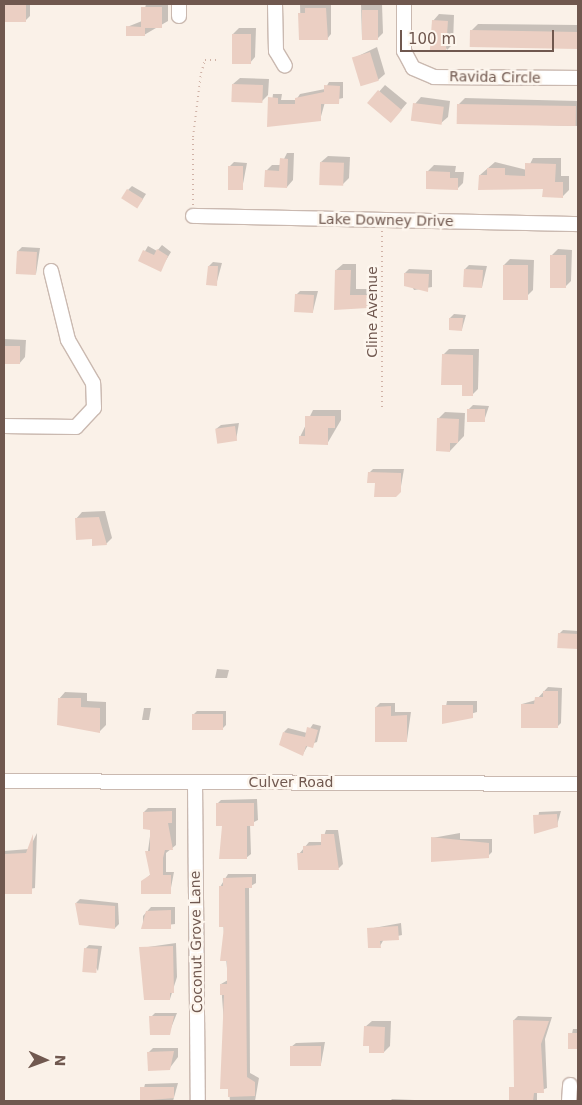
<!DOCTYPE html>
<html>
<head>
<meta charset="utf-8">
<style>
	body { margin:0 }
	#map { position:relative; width:582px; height:1105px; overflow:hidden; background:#faf1e8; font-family:"DejaVu Sans",sans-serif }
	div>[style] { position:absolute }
	.shadow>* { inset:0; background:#0003 }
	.building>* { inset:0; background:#ebcfc3; transform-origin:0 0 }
	.path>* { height:2px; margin-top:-1px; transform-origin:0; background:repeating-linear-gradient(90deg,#d0b3a7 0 1px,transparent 0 5px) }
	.roads { filter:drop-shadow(1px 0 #cab9b0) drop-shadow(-1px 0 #cab9b0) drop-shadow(0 1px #cab9b0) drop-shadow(0 -1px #cab9b0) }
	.minor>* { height:14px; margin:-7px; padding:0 7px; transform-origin:7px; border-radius:7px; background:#fff }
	span { translate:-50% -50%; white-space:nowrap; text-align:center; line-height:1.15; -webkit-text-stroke:5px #fdf6ee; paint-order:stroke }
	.street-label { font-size:14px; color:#70584f }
	.frame { position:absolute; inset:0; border:5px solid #70584f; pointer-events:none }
	.north { position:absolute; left:20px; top:1035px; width:50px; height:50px; -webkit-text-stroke:4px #fdf6ee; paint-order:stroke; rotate:92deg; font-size:14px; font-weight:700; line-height:20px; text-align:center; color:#70584f }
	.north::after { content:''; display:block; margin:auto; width:18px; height:22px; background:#70584f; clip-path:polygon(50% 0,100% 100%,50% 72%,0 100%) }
	.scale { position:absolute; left:400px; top:30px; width:154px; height:22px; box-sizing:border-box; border:2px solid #70584f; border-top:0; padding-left:6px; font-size:15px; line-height:18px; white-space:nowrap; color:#70584f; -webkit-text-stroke:4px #fdf6ee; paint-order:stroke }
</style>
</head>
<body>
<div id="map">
	<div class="shadow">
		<i style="clip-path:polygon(4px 4px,30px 4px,30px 16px,25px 21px,4px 20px)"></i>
		<i style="clip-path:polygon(146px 4px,168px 4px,168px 21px,144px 35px,127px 27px,142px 21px)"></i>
		<i style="clip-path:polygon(300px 4px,331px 4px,331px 34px,327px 39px,301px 39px)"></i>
		<i style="clip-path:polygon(361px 4px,382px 4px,383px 33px,376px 40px,362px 39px)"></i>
		<i style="clip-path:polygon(439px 14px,454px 15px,453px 44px,447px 50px,433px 21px)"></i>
		<i style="clip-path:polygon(478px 24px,578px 25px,578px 48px,471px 45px,471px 31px)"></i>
		<i style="clip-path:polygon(239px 28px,256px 28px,255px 57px,249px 64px,233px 34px)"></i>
		<i style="clip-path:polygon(377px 47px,385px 74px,378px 80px,354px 58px)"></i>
		<i style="clip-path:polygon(240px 78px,269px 79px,268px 95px,262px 101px,233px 84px)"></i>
		<i style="clip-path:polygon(329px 82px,343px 82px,343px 98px,325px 102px,320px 120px,269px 126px,273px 94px,282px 94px,281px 100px,296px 100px,300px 94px,325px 89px)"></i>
		<i style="clip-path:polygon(385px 85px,407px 103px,396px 116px,369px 103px)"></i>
		<i style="clip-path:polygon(421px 97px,450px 101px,448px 117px,441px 123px,415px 104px)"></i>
		<i style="clip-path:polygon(465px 98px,578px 101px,578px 126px,458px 123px,459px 104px)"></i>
		<i style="clip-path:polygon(287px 153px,294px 153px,293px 180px,287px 187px,266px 171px,272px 165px,281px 165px)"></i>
		<i style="clip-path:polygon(328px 156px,350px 157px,349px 178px,343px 184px,321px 162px)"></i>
		<i style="clip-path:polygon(533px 158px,561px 158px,561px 176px,569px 176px,569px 190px,562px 197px,544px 187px,480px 175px,495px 162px,527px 170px)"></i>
		<i style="clip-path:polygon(234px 162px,247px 163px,242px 189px,230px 166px)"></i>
		<i style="clip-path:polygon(434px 165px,456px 166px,455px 172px,464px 172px,463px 183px,457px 189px,427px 172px)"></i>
		<i style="clip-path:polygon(132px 186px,146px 194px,141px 202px,128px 190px)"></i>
		<i style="clip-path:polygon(162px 245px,171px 252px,160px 270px,140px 260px,148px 246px,157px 251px)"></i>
		<i style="clip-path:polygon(22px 247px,40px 248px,36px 274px,18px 251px)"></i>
		<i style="clip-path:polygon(558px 249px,572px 250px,571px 281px,565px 287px,552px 255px)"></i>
		<i style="clip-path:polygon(510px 259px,534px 260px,533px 290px,527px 296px,504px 265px)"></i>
		<i style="clip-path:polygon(213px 262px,222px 263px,216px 285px,209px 266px)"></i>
		<i style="clip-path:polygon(343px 264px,356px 264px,356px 289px,374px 289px,374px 300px,368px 307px,335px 308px,336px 270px)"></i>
		<i style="clip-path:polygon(469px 265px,487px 266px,482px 287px,465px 269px)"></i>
		<i style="clip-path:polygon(409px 269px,432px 270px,432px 287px,414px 290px,405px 273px)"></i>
		<i style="clip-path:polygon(300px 291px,318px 291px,313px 311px,296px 295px)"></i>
		<i style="clip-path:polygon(454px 314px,466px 315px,462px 329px,450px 318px)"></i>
		<i style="clip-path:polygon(4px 339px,26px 340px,25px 357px,19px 364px,4px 363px)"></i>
		<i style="clip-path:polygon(449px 349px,479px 349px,478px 389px,472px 395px,443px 355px)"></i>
		<i style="clip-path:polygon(473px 405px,489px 406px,484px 421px,469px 409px)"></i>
		<i style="clip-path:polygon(313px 410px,341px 410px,341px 420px,327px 444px,300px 437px)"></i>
		<i style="clip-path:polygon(445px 412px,465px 413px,464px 436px,450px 451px,438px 419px)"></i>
		<i style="clip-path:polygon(239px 423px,236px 440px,216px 429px,221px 425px)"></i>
		<i style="clip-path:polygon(373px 469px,404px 469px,400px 492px,369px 473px)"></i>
		<i style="clip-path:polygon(105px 511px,112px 538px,106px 544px,76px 519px,82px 512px)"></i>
		<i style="clip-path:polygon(563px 630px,578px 631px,577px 647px,559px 634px)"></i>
		<i style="clip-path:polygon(229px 670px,227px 678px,215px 678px,217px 669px)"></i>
		<i style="clip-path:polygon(548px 687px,562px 688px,561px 723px,557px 727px,522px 704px,536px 700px)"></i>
		<i style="clip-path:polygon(65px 692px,87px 693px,87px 701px,106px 702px,106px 725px,100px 731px,59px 699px)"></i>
		<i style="clip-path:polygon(447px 701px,477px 701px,477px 712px,443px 722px)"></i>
		<i style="clip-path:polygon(380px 703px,395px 703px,395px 712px,411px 712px,407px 740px,376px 707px)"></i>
		<i style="clip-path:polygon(144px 708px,151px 708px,149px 720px,142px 720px)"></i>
		<i style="clip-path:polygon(197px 711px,226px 711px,226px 725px,222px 729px,193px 715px)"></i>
		<i style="clip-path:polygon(313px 724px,321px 726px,317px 742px,308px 745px,303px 754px,284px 732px,288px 728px,307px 733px)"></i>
		<i style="clip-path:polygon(257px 799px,258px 820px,250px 824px,251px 854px,246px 858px,223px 825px,217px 804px,221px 800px)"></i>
		<i style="clip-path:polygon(148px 808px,176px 808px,176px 845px,166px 853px,166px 872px,174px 872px,170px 893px,142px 882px,151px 874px,147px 858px,151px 829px,144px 812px)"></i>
		<i style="clip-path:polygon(561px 811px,557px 825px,536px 833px,539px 812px)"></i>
		<i style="clip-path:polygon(326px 830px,338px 830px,343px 864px,339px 868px,299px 869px,299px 854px,309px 842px,322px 842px)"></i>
		<i style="clip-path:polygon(37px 833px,35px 888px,4px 893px,4px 851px,29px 849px)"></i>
		<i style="clip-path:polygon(460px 833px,460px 839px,492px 839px,492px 852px,488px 856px,432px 838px)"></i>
		<i style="clip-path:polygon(228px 874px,256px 874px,256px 883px,249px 887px,250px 1073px,259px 1078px,255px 1101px,230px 1101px,221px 984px,228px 980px,220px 887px)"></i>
		<i style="clip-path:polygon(80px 899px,118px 903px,119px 924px,115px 928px,76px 903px)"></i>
		<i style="clip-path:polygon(151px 907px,175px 907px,175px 924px,143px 928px,143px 916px)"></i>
		<i style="clip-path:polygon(401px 923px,402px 935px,384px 939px,380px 946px,368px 929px)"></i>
		<i style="clip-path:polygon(176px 943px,177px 977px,170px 999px,141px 948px)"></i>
		<i style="clip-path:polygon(89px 945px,102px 946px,98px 971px,85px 949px)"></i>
		<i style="clip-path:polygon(155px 1013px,177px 1013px,169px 1033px,151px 1017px)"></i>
		<i style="clip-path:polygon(518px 1016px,552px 1017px,545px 1039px,547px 1088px,537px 1092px,537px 1101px,514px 1101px,514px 1020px)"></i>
		<i style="clip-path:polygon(372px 1021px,391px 1021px,390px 1046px,384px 1052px,370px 1045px,365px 1027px)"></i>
		<i style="clip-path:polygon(573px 1029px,578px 1029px,578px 1047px,569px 1048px)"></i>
		<i style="clip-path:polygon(325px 1042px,321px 1064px,291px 1047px,296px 1043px)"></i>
		<i style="clip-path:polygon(153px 1048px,178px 1048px,178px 1057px,169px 1069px,149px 1052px)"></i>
		<i style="clip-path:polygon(178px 1083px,173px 1101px,141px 1101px,145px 1084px)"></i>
		<i style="clip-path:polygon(392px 1099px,437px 1101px,390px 1101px)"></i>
	</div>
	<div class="building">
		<i style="left:4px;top:4px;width:22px;height:18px"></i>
		<i style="clip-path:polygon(141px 7px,162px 7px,162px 28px,145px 28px,145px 36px,126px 36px,126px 26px,141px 27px)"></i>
		<i style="clip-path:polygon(305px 8px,326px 8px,328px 40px,299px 40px,298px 13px,305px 13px)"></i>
		<i style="left:362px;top:10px;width:16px;height:30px"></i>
		<i style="left:432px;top:20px;width:16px;height:31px;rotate:4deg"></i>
		<i style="left:470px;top:30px;width:108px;height:17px;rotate:1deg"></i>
		<i style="left:232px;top:34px;width:19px;height:30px"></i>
		<i style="left:370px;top:52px;width:30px;height:19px;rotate:73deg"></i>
		<i style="left:232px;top:84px;width:31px;height:18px;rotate:2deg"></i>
		<i style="clip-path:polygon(324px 85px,340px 86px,339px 104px,321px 104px,321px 121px,267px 127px,268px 97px,278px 98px,278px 104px,295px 104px,295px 98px,324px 92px)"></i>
		<i style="left:378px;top:90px;width:31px;height:17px;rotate:40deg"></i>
		<i style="left:413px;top:103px;width:31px;height:18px;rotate:7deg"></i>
		<i style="left:457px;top:104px;width:119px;height:20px;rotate:1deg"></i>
		<i style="clip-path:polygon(280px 158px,288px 159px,287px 188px,264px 187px,265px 170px,279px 171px)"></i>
		<i style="left:320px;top:162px;width:24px;height:23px;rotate:2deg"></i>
		<i style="clip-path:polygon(525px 163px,556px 164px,555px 182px,563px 182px,563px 198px,542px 197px,543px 189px,478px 190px,479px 175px,487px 175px,487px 168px,505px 168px,505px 175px,525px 176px)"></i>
		<i style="left:228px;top:166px;width:15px;height:24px"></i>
		<i style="clip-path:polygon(426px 171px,450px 172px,450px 178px,458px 178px,458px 190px,426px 189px)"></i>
		<i style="left:127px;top:189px;width:19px;height:11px;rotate:32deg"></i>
		<i style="clip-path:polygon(157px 249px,168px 256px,161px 272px,138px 261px,143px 250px,154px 255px)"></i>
		<i style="left:17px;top:251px;width:20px;height:23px;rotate:3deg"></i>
		<i style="left:550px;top:255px;width:16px;height:33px"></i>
		<i style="left:503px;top:265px;width:25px;height:35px"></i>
		<i style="clip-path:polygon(208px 266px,218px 266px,217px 286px,206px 285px)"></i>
		<i style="left:464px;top:269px;width:19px;height:18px;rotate:3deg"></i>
		<i style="clip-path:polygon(335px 270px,351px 270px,350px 295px,369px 295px,368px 308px,334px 310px)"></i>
		<i style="clip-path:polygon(404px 273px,429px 274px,428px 292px,404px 286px)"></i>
		<i style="left:295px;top:294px;width:19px;height:18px;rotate:3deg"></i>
		<i style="clip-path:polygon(449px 318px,463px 318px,462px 331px,449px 330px)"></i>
		<i style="left:4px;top:346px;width:16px;height:18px"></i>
		<i style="clip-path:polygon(442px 354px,473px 355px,473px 396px,462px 396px,462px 385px,441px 385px)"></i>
		<i style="left:467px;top:409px;width:18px;height:13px"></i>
		<i style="clip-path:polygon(305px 416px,335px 416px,335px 428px,328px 428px,328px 445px,299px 444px,299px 436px,305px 436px)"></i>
		<i style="clip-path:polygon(437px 418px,459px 419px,458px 443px,450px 443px,450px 452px,436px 451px)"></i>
		<i style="left:235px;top:426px;width:15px;height:20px;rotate:82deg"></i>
		<i style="clip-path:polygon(368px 472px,401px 473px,401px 492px,396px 497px,374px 497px,375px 483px,367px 483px)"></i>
		<i style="clip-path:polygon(99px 517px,107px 545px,92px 546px,92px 539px,76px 540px,75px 518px)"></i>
		<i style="left:558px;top:633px;width:20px;height:15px;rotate:3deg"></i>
		<i style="clip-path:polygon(543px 691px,558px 691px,558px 728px,521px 728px,521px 704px,534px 704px,535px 697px,543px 697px)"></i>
		<i style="clip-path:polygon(58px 698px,81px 698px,81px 707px,100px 708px,100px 733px,57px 725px)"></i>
		<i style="clip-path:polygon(442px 705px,473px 705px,473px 718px,442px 724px)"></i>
		<i style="clip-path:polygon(391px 706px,391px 716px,407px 715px,407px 742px,375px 742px,375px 707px)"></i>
		<i style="left:192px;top:714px;width:31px;height:16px"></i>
		<i style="clip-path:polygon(307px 727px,318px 730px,313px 748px,306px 746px,303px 756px,279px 745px,283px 732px,305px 737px)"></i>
		<i style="clip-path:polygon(216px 803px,254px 803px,254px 826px,247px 826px,247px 859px,219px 859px,222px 826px,216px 826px)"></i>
		<i style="clip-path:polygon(172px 811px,172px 823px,168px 823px,173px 850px,165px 850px,163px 858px,163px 875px,171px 875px,171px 894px,141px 894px,141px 881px,150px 875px,145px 851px,150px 851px,150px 830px,143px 829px,143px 812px)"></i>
		<i style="clip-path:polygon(557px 814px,558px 827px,534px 834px,533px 815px)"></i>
		<i style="clip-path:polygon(33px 834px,32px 894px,4px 894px,4px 854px,26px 853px)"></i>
		<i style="clip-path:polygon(321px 834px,334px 834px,339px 870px,298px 870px,297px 853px,303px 853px,303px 846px,321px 845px)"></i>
		<i style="clip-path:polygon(431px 837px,489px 843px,489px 858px,431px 862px)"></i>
		<i style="clip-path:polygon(252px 877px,252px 888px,245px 888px,247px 1077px,255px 1082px,255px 1096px,228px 1097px,228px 1089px,220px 1089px,224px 995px,220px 995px,220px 984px,227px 984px,227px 961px,220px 961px,224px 927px,219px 927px,219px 886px,223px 886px,223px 878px)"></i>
		<i style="clip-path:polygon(75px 903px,115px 906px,115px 929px,79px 925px)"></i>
		<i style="clip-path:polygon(171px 910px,171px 929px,141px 929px,146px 911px)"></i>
		<i style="clip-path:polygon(398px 926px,399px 940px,380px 941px,381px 948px,368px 948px,367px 928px)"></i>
		<i style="clip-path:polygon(173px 946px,174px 993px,170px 993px,170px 1000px,144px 1000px,139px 947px)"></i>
		<i style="left:84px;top:948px;width:14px;height:24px;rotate:4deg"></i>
		<i style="clip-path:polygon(149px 1016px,174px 1016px,170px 1035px,150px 1035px)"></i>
		<i style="clip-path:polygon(513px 1020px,549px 1021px,541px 1044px,544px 1093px,534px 1093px,533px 1101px,509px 1101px,509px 1087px,514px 1087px)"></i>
		<i style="clip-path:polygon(364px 1026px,385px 1027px,384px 1053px,369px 1053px,369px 1046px,363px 1046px)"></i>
		<i style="left:568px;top:1033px;width:10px;height:16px"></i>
		<i style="left:290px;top:1046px;width:31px;height:20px"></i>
		<i style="clip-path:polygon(174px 1051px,170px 1070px,148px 1071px,147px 1052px)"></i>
		<i style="clip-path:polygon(140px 1087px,174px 1087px,174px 1098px,140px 1101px)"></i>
	</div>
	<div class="path">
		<i style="left:193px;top:205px;width:68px;rotate:-90deg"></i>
		<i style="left:193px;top:137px;width:64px;rotate:-82.9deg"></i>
		<i style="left:201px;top:73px;width:14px;rotate:-73deg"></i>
		<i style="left:205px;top:60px;width:14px"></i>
		<i style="left:382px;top:407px;width:176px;rotate:-90deg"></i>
	</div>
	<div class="roads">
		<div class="minor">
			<i style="left:275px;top:4px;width:47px;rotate:88.8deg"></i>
			<i style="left:276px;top:51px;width:17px;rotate:59deg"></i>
			<i style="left:404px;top:4px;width:47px;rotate:90deg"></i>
			<i style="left:404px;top:51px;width:19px;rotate:62deg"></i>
			<i style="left:413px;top:68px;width:23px;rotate:23deg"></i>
			<i style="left:434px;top:77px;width:144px;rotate:0.4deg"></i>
			<i style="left:179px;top:16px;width:12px;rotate:-90deg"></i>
			<i style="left:193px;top:216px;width:385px;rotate:1.2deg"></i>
			<i style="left:4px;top:426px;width:72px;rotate:0.8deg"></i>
			<i style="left:76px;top:427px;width:26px;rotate:-47deg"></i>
			<i style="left:94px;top:408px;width:25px;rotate:-92deg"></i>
			<i style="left:93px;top:383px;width:50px;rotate:-120.2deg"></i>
			<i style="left:68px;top:340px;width:71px;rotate:-103.8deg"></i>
			<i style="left:4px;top:781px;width:574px;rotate:0.3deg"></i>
			<i style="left:195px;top:782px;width:319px;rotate:89.5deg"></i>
			<i style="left:569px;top:1101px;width:16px;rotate:-86deg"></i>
		</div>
	</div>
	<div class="street-label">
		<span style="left:495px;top:77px;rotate:1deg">Ravida Circle</span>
		<span style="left:386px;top:220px;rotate:1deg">Lake Downey Drive</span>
		<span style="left:372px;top:312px;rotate:-90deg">Cline Avenue</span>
		<span style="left:291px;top:782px">Culver Road</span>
		<span style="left:196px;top:942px;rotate:-91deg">Coconut Grove Lane</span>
	</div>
	<div class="frame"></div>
	<div class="north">N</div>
	<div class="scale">100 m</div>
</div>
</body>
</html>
